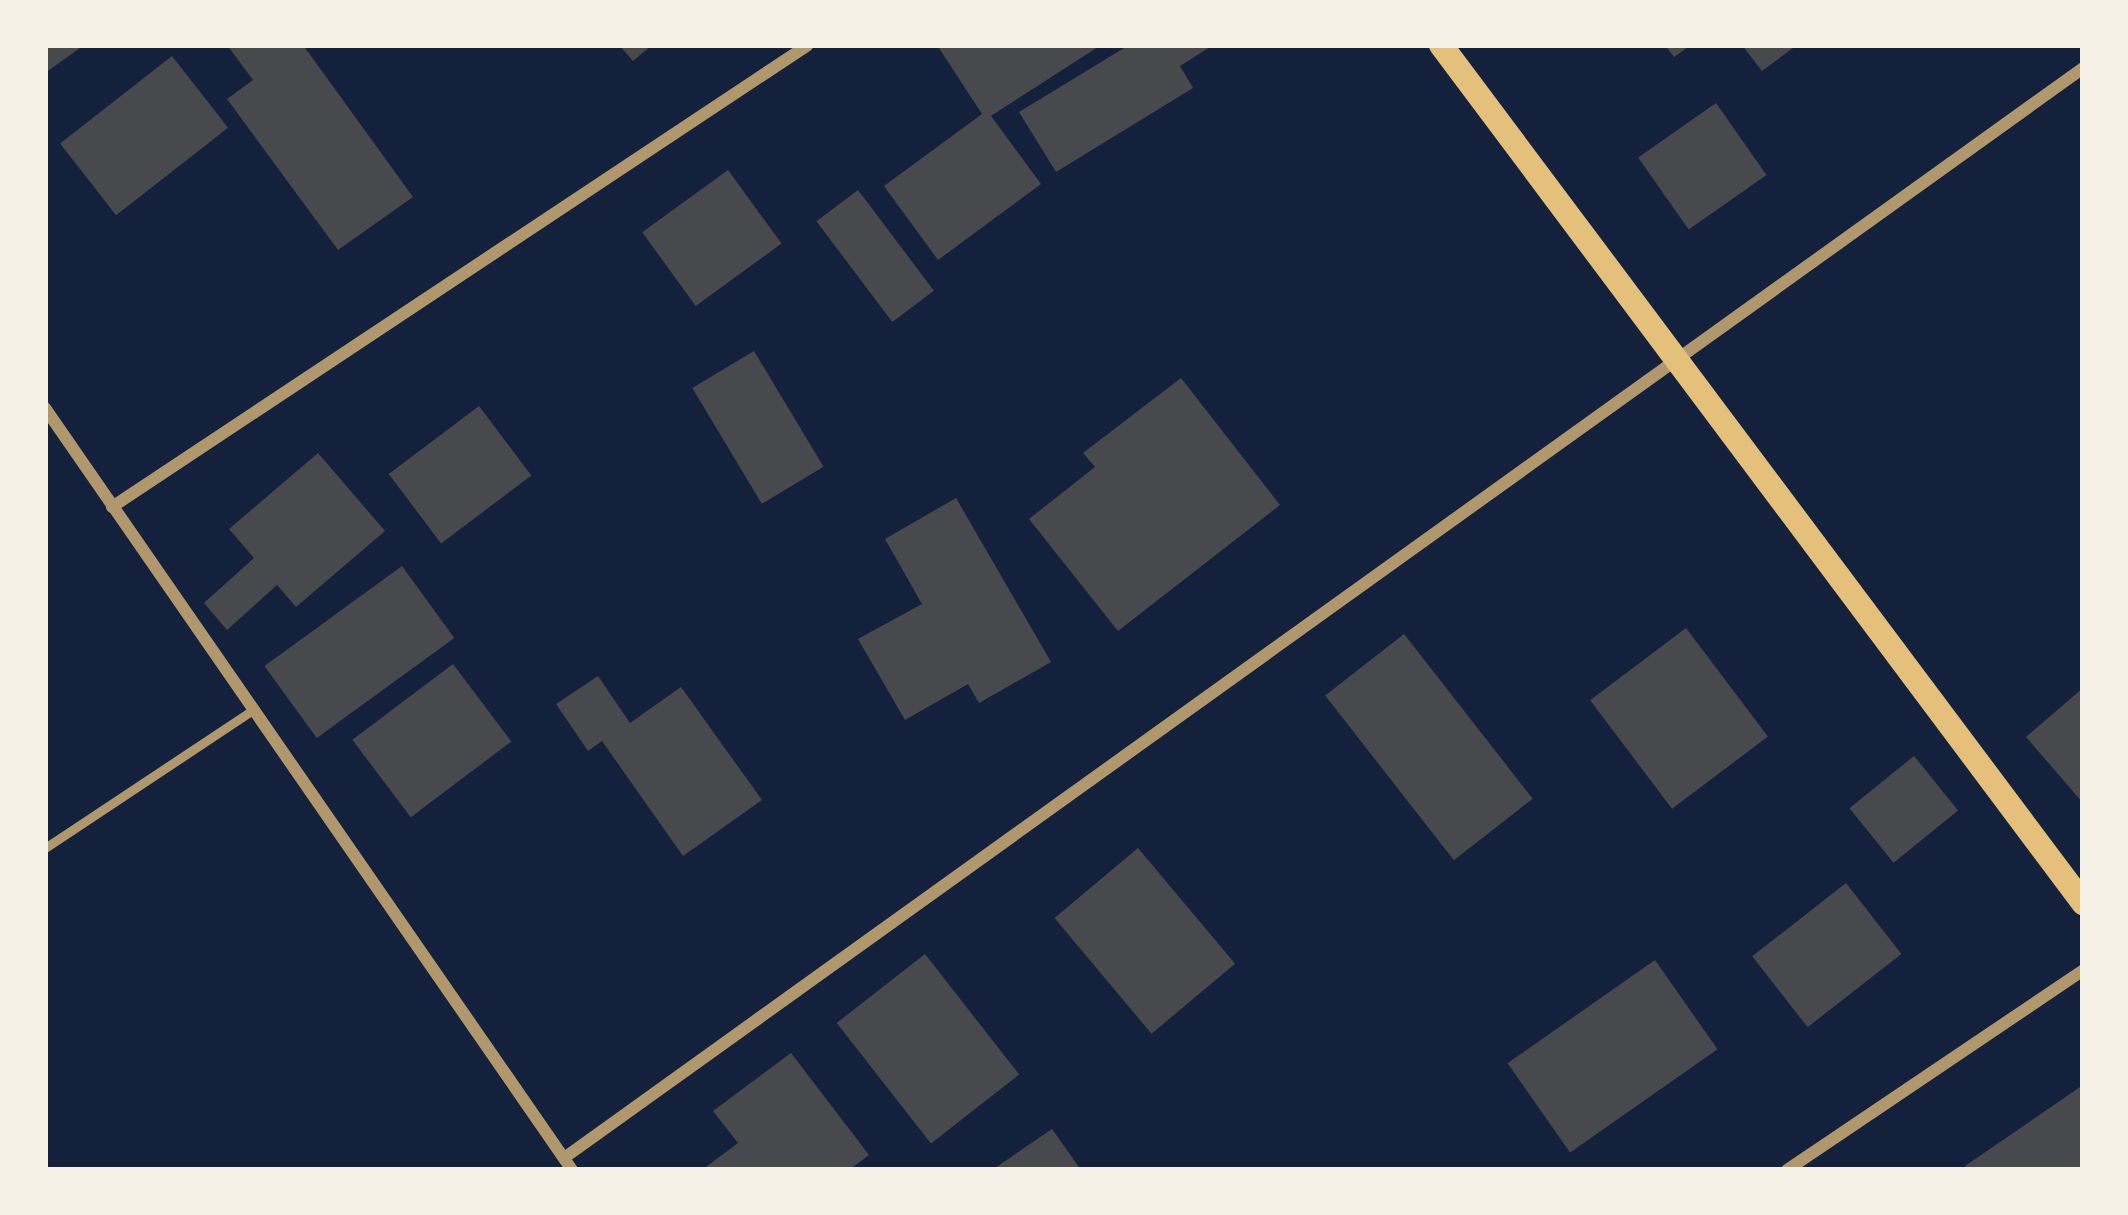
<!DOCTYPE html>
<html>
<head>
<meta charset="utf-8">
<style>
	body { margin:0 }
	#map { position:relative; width:2128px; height:1215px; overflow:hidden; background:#14213d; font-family:Commissioner,sans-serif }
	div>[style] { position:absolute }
	.building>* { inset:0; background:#48494c; transform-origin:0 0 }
	.service>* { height:9px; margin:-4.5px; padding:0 4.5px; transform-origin:4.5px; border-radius:4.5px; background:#b1986c }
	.minor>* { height:12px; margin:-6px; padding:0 6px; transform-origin:6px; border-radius:6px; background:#b1986c }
	.secondary>* { height:24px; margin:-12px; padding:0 12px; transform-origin:12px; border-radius:12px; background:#e5c07b }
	span { translate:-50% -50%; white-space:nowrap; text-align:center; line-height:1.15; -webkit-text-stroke:9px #f6f1e7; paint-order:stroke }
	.frame { position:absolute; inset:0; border:48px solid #f6f1e7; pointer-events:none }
</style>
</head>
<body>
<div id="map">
	<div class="building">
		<i style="clip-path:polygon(45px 45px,84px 45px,45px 73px)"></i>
		<i style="clip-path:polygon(227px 45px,303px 45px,413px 197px,338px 250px,227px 99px,253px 80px)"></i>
		<i style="clip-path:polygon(619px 45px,652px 45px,633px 61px)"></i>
		<i style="clip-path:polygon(937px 45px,1101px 45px,991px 116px,1041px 184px,938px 260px,884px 186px,982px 114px)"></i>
		<i style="clip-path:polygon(1129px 45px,1213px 45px,1180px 66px,1193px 88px,1056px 172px,1019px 112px)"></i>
		<i style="clip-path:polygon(1665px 45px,1691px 45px,1674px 57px)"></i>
		<i style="clip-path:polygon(1742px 45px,1797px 45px,1762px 71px)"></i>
		<i style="left:172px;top:56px;width:91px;height:142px;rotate:52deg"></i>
		<i style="left:1716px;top:103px;width:88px;height:95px;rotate:55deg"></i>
		<i style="left:728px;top:170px;width:91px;height:106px;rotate:54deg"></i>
		<i style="left:858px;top:190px;width:126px;height:52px;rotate:53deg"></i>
		<i style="left:754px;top:351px;width:135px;height:72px;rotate:59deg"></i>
		<i style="clip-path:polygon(1181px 378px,1280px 505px,1118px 631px,1029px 519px,1095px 467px,1083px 453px)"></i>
		<i style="left:479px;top:406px;width:87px;height:113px;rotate:53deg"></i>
		<i style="clip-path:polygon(318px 453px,385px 531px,296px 607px,277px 585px,227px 630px,204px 603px,254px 558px,229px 529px)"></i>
		<i style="clip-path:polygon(956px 498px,1051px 662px,979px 703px,968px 684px,905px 720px,858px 639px,922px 604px,885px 539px)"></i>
		<i style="left:402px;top:566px;width:89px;height:170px;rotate:54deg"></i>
		<i style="left:1686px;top:628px;width:136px;height:120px;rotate:53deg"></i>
		<i style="left:1404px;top:634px;width:209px;height:100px;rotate:52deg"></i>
		<i style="left:453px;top:664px;width:97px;height:126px;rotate:53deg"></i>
		<i style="clip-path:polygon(598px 676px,630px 723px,681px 687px,762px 800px,683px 856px,602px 741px,588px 751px,556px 704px)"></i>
		<i style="clip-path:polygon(2083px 688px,2083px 803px,2026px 737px)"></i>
		<i style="left:1914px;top:756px;width:70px;height:83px;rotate:51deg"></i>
		<i style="left:1138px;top:848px;width:151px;height:109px;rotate:50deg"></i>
		<i style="left:1846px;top:883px;width:90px;height:119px;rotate:52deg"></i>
		<i style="left:925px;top:954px;width:153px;height:112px;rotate:52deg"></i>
		<i style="left:1655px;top:960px;width:109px;height:180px;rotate:55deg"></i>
		<i style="clip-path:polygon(791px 1053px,869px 1155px,849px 1170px,702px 1170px,738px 1143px,713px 1111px)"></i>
		<i style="clip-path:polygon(2083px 1085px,2083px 1170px,1968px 1170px,1965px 1166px)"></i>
		<i style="clip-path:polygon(1052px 1129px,1081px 1170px,992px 1170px)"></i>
	</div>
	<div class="service">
		<i style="left:45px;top:848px;width:250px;rotate:-33.6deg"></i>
	</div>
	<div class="minor">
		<i style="left:45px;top:408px;width:926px;rotate:55.33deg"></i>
		<i style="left:112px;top:507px;width:835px;rotate:-33.58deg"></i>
		<i style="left:564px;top:1158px;width:1870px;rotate:-35.66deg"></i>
		<i style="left:1787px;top:1170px;width:357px;rotate:-34deg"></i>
	</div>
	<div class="secondary">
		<i style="left:1441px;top:45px;width:1072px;rotate:53.19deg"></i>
	</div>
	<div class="frame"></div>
</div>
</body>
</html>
